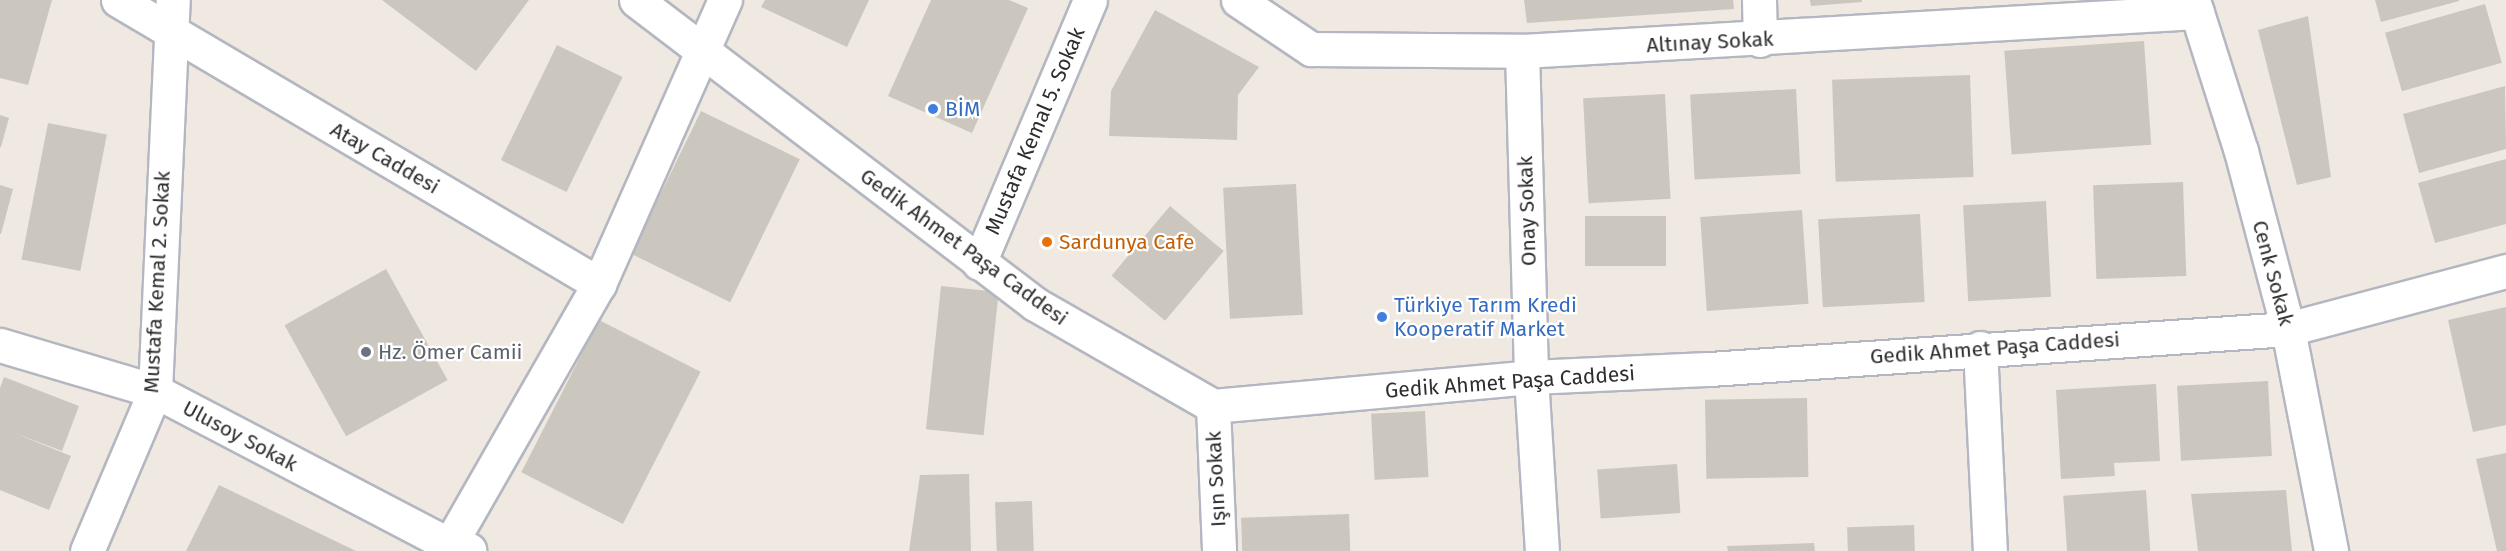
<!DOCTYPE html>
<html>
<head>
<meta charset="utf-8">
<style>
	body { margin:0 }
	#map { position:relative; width:2506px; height:551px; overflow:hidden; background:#efe9e1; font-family:"Fira Sans",sans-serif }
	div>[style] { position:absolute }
	.building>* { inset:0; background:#cbc7bf; transform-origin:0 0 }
	.roads { filter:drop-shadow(2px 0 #b4b7c1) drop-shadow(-2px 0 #b4b7c1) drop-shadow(0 2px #b4b7c1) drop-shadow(0 -2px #b4b7c1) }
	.minor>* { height:33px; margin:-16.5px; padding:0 16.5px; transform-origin:16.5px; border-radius:16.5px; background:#fff }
	.dots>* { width:16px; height:16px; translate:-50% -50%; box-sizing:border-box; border:3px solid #fff; border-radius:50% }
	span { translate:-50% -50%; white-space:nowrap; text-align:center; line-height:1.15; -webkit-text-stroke:4.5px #fff; paint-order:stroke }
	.street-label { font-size:21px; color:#2e2e2e }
	.shop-label { font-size:21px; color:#366cbe }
	.left { translate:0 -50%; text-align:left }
	.food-label { font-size:21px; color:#c56008 }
	.worship-label { font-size:21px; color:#5b616d }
</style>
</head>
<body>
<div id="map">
	<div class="building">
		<i style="clip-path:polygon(0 0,52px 0,28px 85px,0 78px)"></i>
		<i style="clip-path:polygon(382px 0,529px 0,476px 71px)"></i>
		<i style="clip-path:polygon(765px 0,869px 0,847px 47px,761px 7px)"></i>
		<i style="clip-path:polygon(931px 0,1009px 0,1028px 8px,972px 133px,888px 96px)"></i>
		<i style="clip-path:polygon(1524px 0,1733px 0,1734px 9px,1527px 23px)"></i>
		<i style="clip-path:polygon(1810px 0,1862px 0,1862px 2px,1811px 6px)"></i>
		<i style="clip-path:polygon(2375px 0,2459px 0,2459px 1px,2381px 22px)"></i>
		<i style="left:2485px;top:4px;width:61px;height:104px;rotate:74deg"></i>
		<i style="clip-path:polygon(1155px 10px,1259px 67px,1238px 95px,1237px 140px,1109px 136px,1111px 91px)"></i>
		<i style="clip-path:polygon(2308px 16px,2331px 177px,2297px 185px,2258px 30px)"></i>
		<i style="left:2144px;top:41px;width:104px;height:140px;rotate:86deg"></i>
		<i style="left:557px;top:45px;width:73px;height:128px;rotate:26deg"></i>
		<i style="left:1970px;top:75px;width:102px;height:138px;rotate:88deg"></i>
		<i style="clip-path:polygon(2505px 86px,2506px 149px,2419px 173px,2403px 114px)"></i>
		<i style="left:1796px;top:89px;width:85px;height:106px;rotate:87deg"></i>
		<i style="left:1665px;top:94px;width:105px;height:82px;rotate:87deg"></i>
		<i style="left:701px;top:111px;width:110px;height:159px;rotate:26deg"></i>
		<i style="clip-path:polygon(0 115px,9px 118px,1px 147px,0 147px)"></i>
		<i style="left:48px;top:123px;width:60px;height:139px;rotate:11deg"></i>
		<i style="clip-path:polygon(2506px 159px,2506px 224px,2435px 243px,2418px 183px)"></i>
		<i style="left:2183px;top:182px;width:94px;height:90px;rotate:88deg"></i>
		<i style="left:1296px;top:184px;width:131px;height:73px;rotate:87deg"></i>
		<i style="clip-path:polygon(0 185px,13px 189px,1px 234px,0 234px)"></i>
		<i style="left:2046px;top:201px;width:96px;height:83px;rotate:87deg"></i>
		<i style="left:1170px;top:206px;width:70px;height:91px;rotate:40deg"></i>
		<i style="left:1802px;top:210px;width:94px;height:102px;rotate:86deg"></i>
		<i style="left:1920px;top:214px;width:88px;height:102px;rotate:87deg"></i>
		<i style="left:1585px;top:216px;width:81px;height:50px"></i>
		<i style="left:386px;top:269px;width:127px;height:116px;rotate:61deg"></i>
		<i style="left:941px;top:286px;width:58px;height:144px;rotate:6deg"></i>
		<i style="clip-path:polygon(2506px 307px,2506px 425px,2473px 432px,2448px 320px)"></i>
		<i style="left:599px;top:320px;width:114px;height:171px;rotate:27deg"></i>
		<i style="clip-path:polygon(4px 377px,79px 406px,62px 451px,12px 432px,71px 456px,49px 510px,0 490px,0 388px)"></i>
		<i style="left:2268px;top:381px;width:75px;height:91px;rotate:87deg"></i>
		<i style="clip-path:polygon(2156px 384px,2160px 461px,2114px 463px,2115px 476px,2061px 479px,2056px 390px)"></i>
		<i style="left:1807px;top:398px;width:79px;height:102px;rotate:89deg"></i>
		<i style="left:1425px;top:411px;width:66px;height:54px;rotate:87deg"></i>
		<i style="clip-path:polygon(2506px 453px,2506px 551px,2497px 551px,2476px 459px)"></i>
		<i style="left:1677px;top:464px;width:49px;height:80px;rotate:86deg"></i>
		<i style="clip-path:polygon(969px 474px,971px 551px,909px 551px,920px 475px)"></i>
		<i style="clip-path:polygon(219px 485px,356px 551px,186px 551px)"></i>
		<i style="left:2146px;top:490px;width:61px;height:83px;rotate:86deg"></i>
		<i style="clip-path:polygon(2286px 490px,2292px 551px,2198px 551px,2191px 494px)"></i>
		<i style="left:1032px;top:501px;width:50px;height:37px;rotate:88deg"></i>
		<i style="left:1349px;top:514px;width:37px;height:108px;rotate:88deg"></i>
		<i style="left:1914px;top:525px;width:26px;height:67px;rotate:88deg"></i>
		<i style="clip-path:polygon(1814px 543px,1815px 551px,1728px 551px,1727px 546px)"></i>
	</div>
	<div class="roads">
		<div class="minor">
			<i style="left:118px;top:0;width:559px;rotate:30.56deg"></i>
			<i style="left:636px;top:0;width:502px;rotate:37.3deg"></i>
			<i style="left:1035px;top:304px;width:205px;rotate:29.8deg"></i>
			<i style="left:1213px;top:406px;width:319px;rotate:-5.2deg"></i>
			<i style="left:1531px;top:377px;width:179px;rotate:-2.6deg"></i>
			<i style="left:1710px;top:369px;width:579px;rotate:-3.96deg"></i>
			<i style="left:2288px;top:329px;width:226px;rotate:-14.9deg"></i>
			<i style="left:1238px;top:0;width:88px;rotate:33.9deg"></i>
			<i style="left:1311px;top:49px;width:211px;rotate:0.5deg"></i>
			<i style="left:1522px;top:51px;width:676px;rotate:-3.31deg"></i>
			<i style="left:1759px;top:0;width:40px;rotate:88.6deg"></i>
			<i style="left:2193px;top:0;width:158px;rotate:72.4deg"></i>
			<i style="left:2241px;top:151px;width:184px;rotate:75.2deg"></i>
			<i style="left:2288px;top:329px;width:226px;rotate:79deg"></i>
			<i style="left:1522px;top:51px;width:326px;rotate:88.4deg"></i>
			<i style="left:1531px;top:377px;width:174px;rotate:86.4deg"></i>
			<i style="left:979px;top:263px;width:285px;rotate:-67.1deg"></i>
			<i style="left:0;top:345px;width:162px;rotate:16.5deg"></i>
			<i style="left:155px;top:391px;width:332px;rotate:27.6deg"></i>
			<i style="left:449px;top:545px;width:21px;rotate:14deg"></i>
			<i style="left:1980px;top:348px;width:203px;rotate:87.2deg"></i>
			<i style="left:1213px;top:406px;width:145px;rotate:87.6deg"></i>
			<i style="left:87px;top:551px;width:174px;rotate:-67deg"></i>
			<i style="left:155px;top:391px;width:391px;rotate:-87.4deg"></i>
			<i style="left:446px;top:551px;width:308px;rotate:-60.2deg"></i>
			<i style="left:599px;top:284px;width:311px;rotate:-66.1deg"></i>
		</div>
	</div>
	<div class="dots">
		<i style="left:933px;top:109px;background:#3f7fe0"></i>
		<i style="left:1047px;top:242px;background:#e8710a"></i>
		<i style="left:1382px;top:317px;background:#3f7fe0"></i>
		<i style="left:366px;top:352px;background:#6b7280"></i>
	</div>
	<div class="street-label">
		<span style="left:1710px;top:42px;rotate:-3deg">Altınay Sokak</span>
		<span style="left:1035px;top:131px;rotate:-67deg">Mustafa Kemal 5. Sokak</span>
		<span style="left:385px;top:158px;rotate:30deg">Atay Caddesi</span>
		<span style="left:1527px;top:211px;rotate:-92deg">Onay Sokak</span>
		<span style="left:964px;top:247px;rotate:36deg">Gedik Ahmet Paşa Caddesi</span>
		<span style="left:2273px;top:273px;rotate:75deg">Cenk Sokak</span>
		<span style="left:157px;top:282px;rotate:-87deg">Mustafa Kemal 2. Sokak</span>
		<span style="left:1995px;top:348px;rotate:-4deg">Gedik Ahmet Paşa Caddesi</span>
		<span style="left:1510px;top:382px;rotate:-4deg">Gedik Ahmet Paşa Caddesi</span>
		<span style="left:240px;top:436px;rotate:28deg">Ulusoy Sokak</span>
		<span style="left:1216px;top:479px;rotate:-93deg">Işın Sokak</span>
	</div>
	<div class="shop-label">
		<span class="left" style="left:945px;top:109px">BİM</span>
		<span class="left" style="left:1394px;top:317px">Türkiye Tarım Kredi<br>Kooperatif Market</span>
	</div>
	<div class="food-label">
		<span class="left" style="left:1059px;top:242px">Sardunya Cafe</span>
	</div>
	<div class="worship-label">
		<span class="left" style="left:378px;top:352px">Hz. Ömer Camii</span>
	</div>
</div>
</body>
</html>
